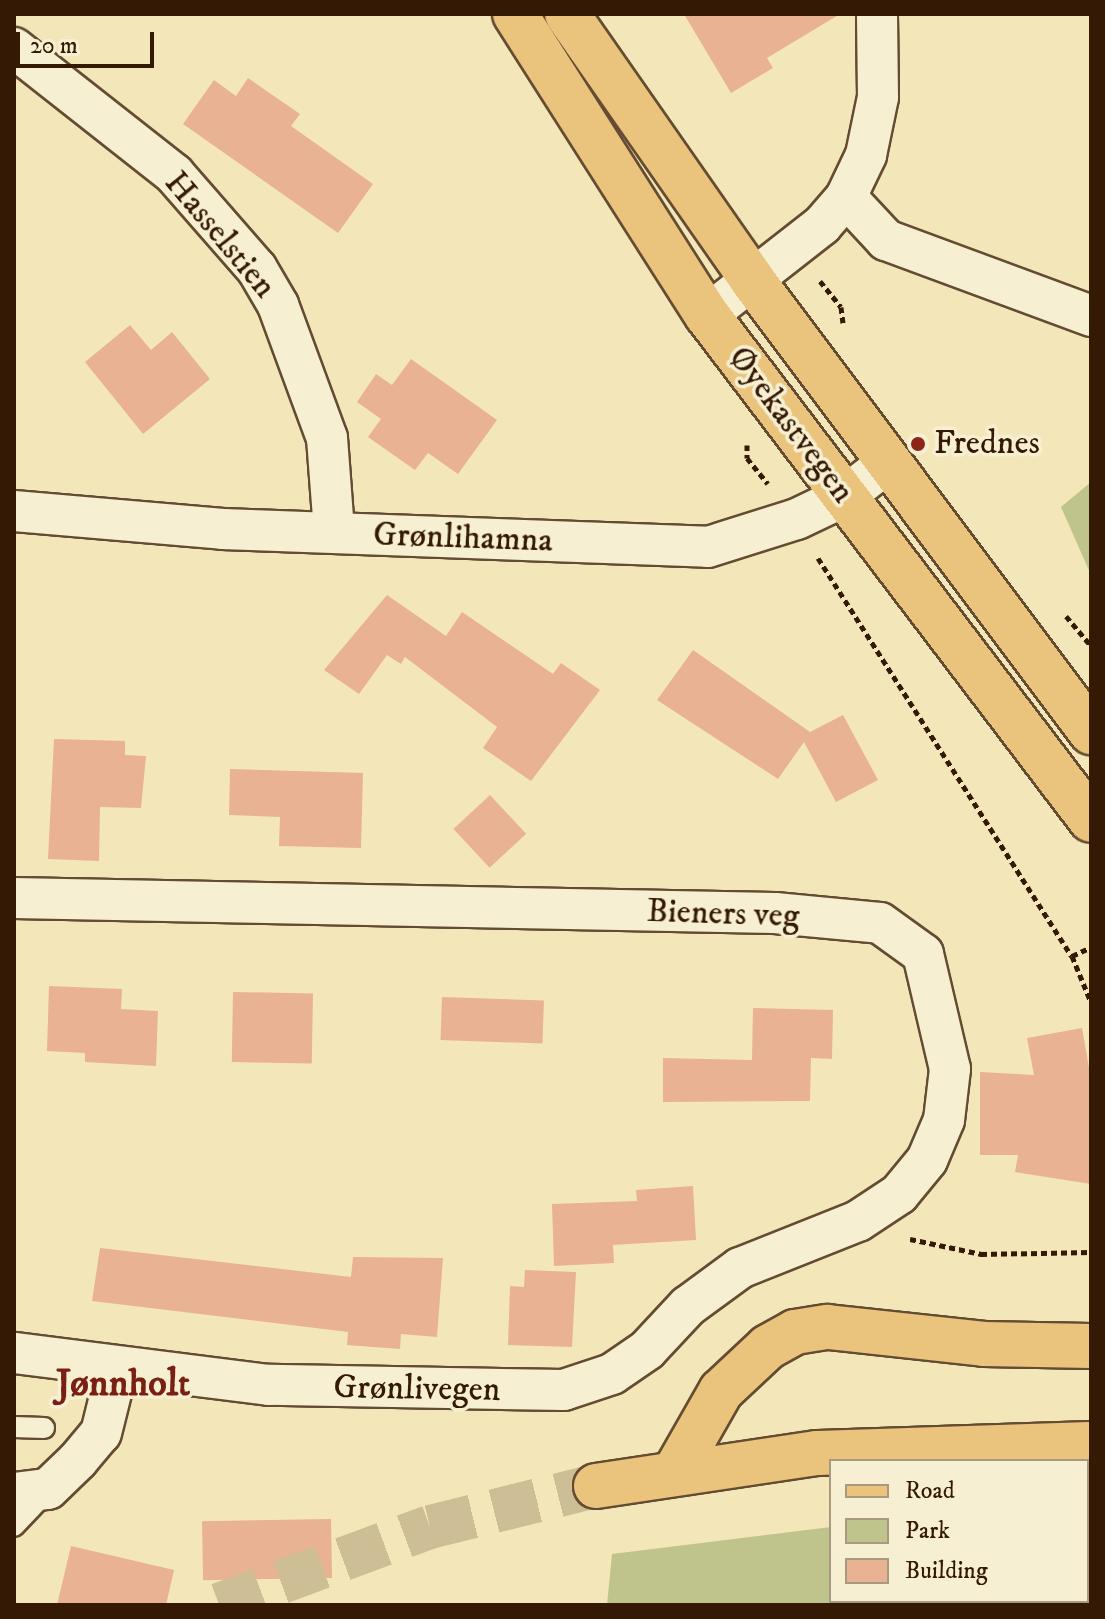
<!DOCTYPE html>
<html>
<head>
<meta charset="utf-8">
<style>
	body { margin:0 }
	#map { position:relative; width:1105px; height:1619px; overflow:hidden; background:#f3e7b9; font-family:"IM FELL DW Pica",serif }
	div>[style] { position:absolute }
	.green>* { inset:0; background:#bfc48c }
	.building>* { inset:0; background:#e9b293; transform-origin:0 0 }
	.primary-tunnel>* { height:44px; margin-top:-22px; transform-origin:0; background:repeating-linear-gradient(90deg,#cdbe95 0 44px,transparent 0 66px) }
	.path>* { height:5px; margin-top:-2.5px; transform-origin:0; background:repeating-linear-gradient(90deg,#341905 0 6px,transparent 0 10px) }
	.roads { filter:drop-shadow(2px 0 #644c32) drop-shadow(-2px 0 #644c32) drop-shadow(0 2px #644c32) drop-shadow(0 -2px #644c32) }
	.lane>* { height:20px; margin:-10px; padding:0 10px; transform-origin:10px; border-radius:10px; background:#f7efd2 }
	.street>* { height:40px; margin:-20px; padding:0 20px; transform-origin:20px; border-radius:20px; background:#f7efd2 }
	.primary>* { height:44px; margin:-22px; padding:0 22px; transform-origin:22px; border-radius:22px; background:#eac47c }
	.dots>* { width:22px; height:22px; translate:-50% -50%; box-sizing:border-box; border:4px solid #f7efd2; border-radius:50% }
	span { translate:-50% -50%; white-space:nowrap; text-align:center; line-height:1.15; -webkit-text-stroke:7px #f7efd2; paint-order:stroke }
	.street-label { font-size:34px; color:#341905 }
	.poi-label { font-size:34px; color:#341905 }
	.left { translate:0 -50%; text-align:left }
	.quarter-label { font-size:38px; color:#7a1f14; font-weight:700 }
	.frame { position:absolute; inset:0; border:16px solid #341905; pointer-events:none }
	.legend { position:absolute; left:829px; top:1459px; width:260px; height:144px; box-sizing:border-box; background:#f7efd2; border:2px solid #a99980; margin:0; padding:10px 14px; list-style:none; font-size:24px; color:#341905 }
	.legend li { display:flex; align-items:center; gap:16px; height:40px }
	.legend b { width:40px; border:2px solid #a99980 }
	.scale { position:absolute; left:16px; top:32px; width:138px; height:36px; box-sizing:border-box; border:4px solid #341905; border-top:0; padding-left:10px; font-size:24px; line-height:28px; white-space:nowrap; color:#341905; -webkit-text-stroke:6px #f7efd2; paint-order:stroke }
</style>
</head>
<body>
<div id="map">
	<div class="green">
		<i style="clip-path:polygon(1091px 482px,1091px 575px,1061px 507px)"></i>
		<i style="clip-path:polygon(1087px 1514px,1091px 1605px,607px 1605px,612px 1554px,831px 1527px,831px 1601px,1087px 1601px)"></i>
	</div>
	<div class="building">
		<i style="clip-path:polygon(684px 14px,840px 14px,767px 58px,773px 68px,731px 93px)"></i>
		<i style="clip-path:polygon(248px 78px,300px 114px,291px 126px,373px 184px,338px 233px,183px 124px,214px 80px,236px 96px)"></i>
		<i style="clip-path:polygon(130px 325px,151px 350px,172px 332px,210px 379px,143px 434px,85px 362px)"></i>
		<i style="clip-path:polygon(411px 359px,497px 420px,458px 474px,428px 453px,415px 470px,368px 437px,381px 419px,357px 402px,376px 374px,392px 385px)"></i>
		<i style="clip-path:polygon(387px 595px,446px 636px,462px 612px,553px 674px,561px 663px,600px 690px,531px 781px,483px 748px,497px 727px,405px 657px,401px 664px,387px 655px,359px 694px,324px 670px)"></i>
		<i style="clip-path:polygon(693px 650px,810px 732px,843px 715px,878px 780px,836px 802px,804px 742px,778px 779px,657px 700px)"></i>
		<i style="clip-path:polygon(54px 739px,125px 741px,125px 755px,146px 756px,141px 808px,100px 807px,99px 861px,48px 859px)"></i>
		<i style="clip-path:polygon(230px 769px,363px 773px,361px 848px,279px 846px,280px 817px,229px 815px)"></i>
		<i style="left:490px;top:795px;width:53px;height:50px;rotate:47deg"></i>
		<i style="clip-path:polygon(49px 986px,122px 989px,121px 1009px,158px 1011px,156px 1066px,85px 1062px,85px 1053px,47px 1051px)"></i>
		<i style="left:233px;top:992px;width:80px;height:70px;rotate:1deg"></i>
		<i style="left:442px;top:997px;width:102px;height:43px;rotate:2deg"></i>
		<i style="clip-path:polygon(753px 1008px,833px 1010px,832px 1059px,811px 1058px,810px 1101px,663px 1102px,663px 1058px,752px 1060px)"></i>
		<i style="clip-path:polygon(1082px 1028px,1091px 1079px,1091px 1184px,1015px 1172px,1018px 1155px,980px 1155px,980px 1072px,1034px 1075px,1027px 1038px)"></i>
		<i style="clip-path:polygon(693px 1186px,696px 1240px,613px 1245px,614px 1263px,554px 1266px,552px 1204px,637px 1201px,636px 1190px)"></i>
		<i style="clip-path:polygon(100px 1248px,351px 1277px,353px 1257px,443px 1258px,437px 1337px,401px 1334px,400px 1349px,347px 1345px,348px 1332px,92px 1301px)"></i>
		<i style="clip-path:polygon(525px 1270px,576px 1272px,572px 1347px,508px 1345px,510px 1286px,524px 1287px)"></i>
		<i style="left:331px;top:1519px;width:59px;height:129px;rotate:89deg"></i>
		<i style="clip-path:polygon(71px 1546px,174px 1570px,166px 1605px,57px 1605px)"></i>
	</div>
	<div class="primary-tunnel">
		<i style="left:219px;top:1605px;width:225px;rotate:-20.3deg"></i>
		<i style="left:430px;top:1527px;width:171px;rotate:-13.9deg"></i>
	</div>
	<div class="path">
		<i style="left:820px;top:281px;width:33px;rotate:51deg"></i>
		<i style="left:841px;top:307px;width:16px;rotate:83deg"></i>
		<i style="left:747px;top:445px;width:13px;rotate:90deg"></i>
		<i style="left:747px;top:458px;width:33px;rotate:51deg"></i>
		<i style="left:818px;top:558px;width:472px;rotate:57.5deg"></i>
		<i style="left:1072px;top:956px;width:50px;rotate:67.6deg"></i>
		<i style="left:1066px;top:616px;width:39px;rotate:50deg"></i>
		<i style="left:1072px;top:956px;width:21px;rotate:-25deg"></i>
		<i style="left:910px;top:1239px;width:73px;rotate:11.9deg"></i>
		<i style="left:981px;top:1254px;width:110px;rotate:-1deg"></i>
		<i style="left:694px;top:1605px;width:100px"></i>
	</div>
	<div class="roads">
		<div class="lane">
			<i style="left:14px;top:1427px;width:30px;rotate:2deg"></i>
			<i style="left:14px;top:1526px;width:47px;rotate:-46.7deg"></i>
		</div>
		<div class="street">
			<i style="left:14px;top:48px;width:204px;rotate:38.2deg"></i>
			<i style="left:174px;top:174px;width:126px;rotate:48.9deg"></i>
			<i style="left:257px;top:269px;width:42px;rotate:59.7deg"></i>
			<i style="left:278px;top:305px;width:142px;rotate:69.8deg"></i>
			<i style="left:327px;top:438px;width:94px;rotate:85.7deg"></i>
			<i style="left:846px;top:197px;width:59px;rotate:47.1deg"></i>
			<i style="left:886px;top:240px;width:219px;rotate:20.3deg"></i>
			<i style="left:707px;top:315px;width:146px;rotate:-38deg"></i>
			<i style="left:822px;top:225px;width:37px;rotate:-49deg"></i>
			<i style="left:846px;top:197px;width:47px;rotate:-64.5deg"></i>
			<i style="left:866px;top:155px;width:59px;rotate:-78.3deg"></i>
			<i style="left:878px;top:97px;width:83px;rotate:-90.7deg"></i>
			<i style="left:14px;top:511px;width:210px;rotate:4.9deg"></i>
			<i style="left:223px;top:529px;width:485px;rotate:2.1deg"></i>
			<i style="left:708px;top:547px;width:93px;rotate:-17.5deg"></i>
			<i style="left:797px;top:519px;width:53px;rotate:-25.6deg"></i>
			<i style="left:845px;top:496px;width:57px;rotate:-37.9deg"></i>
			<i style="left:14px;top:898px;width:761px;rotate:1.13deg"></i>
			<i style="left:775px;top:913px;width:105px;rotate:5.4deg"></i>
			<i style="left:880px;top:923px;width:53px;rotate:35.8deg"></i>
			<i style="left:923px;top:954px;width:118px;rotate:76.8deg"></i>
			<i style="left:950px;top:1069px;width:51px;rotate:96.7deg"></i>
			<i style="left:944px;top:1120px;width:43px;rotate:113deg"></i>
			<i style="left:927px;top:1160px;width:44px;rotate:129.5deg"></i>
			<i style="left:899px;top:1194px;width:49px;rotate:146.6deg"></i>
			<i style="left:858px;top:1221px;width:127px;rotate:158.3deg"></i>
			<i style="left:740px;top:1268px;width:64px;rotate:143.8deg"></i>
			<i style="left:688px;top:1306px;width:60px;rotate:133deg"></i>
			<i style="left:647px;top:1350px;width:42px;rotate:145.6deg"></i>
			<i style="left:612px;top:1374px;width:51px;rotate:161.6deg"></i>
			<i style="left:564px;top:1390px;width:295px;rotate:-179deg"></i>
			<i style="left:269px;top:1385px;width:257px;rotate:-172.8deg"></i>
			<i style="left:14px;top:1493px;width:34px;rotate:-7deg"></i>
			<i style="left:48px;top:1489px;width:42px;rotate:-44deg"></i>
			<i style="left:78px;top:1460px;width:35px;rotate:-50deg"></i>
			<i style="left:101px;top:1433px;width:66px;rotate:-76deg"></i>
		</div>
		<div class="primary">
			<i style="left:515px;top:14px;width:357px;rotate:57.5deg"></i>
			<i style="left:707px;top:315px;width:634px;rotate:52.75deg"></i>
			<i style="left:567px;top:14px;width:325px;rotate:55.1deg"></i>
			<i style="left:753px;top:281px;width:564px;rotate:53.15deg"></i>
			<i style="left:676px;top:1470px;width:91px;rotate:-60.3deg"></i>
			<i style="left:721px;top:1391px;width:64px;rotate:-43.1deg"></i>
			<i style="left:768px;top:1347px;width:31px;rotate:-29deg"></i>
			<i style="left:795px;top:1332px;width:33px;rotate:-9deg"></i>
			<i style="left:828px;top:1327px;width:157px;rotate:6.2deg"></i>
			<i style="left:984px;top:1344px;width:107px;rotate:1.1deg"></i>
			<i style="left:596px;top:1486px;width:223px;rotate:-8.5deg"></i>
			<i style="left:817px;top:1453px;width:274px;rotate:-1.9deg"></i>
		</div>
	</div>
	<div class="dots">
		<i style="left:918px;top:444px;background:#8f2418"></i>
	</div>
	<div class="street-label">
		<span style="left:220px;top:235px;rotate:50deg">Hasselstien</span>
		<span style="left:791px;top:425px;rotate:53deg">Øyekastvegen</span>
		<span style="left:463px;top:538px;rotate:2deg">Grønlihamna</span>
		<span style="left:723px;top:914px;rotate:2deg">Bieners veg</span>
		<span style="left:417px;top:1389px;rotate:1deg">Grønlivegen</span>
	</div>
	<div class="poi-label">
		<span class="left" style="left:934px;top:444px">Frednes</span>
	</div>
	<div class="quarter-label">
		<span style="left:123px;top:1385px">Jønnholt</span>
	</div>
	<div class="frame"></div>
	<ul class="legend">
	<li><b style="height:10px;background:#eac47c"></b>Road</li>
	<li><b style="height:22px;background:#bfc48c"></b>Park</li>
	<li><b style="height:22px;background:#e9b293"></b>Building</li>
	</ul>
	<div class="scale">20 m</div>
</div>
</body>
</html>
